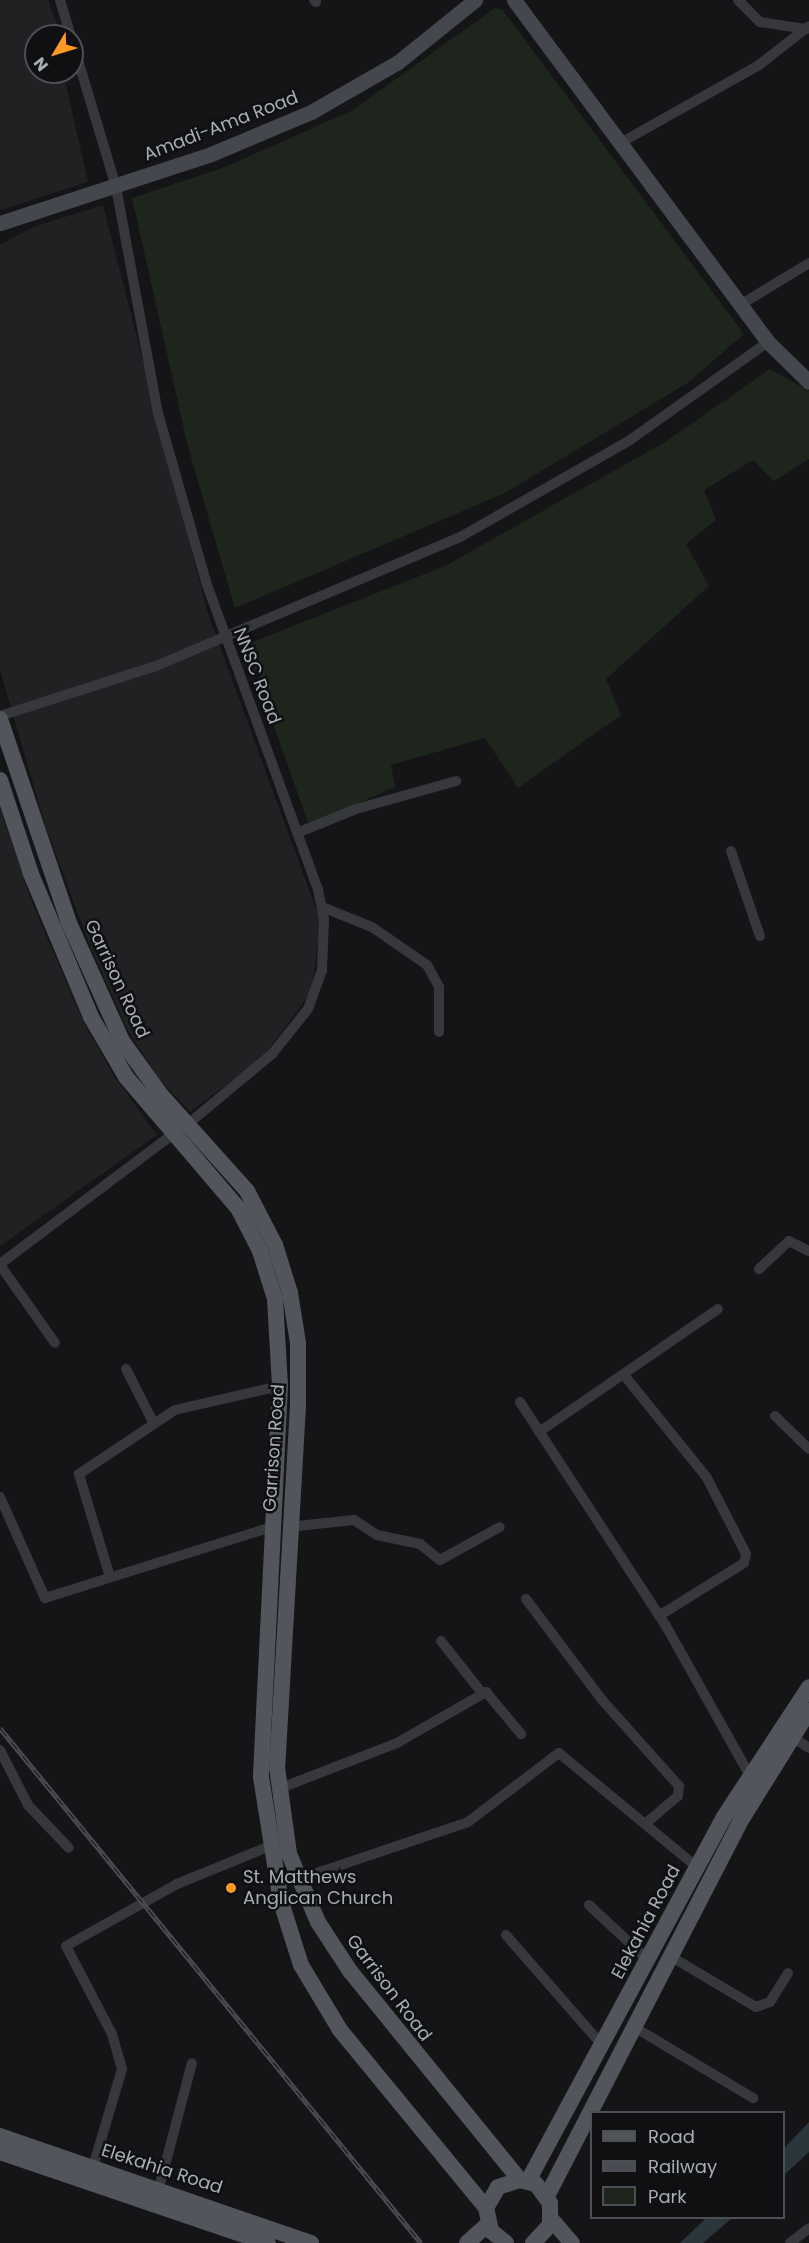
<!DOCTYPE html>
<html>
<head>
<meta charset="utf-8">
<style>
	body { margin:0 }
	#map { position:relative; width:809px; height:2243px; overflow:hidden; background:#151517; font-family:Poppins,sans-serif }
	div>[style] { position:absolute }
	.built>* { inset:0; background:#212124 }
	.green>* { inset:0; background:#1d251d }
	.water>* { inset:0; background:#2a363c }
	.street>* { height:10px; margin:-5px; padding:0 5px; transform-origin:5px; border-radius:5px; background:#36383c }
	.secondary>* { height:15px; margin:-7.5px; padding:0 7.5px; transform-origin:7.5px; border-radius:7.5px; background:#44474d }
	.primary>* { height:16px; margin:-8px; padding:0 8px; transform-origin:8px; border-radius:8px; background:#52555c }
	.rail>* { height:5px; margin-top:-2.5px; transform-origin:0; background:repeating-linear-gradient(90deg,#101012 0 9px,#494c52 0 18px); box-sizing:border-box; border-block:2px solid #494c52 }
	.dots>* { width:16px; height:16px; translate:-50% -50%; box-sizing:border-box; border:3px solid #101012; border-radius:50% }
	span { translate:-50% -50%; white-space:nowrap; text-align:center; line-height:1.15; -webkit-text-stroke:5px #101012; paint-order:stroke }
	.street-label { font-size:18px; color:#a6aeb8 }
	.poi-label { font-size:18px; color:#a6aeb8 }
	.left { translate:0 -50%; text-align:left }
	.legend { position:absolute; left:590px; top:2111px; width:195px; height:108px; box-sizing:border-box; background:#101012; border:2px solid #4c4f54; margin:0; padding:8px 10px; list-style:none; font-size:18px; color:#a6aeb8 }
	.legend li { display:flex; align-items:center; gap:12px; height:30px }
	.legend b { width:30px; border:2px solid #4c4f54 }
	.north { position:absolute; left:24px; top:24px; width:60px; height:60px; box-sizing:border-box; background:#101012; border:2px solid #4c4f54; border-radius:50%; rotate:232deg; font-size:16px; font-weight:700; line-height:24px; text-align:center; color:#a6aeb8 }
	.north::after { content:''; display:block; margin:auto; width:21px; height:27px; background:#ff9925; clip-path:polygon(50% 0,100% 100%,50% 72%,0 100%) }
</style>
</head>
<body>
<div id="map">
	<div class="built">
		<i style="clip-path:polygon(0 0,48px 0,60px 33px,36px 36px,36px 72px,63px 72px,88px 182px,0 210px)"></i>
		<i style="clip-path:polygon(103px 205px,207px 611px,321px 923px,311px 992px,263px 1057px,190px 1112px,158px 1078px,127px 1029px,92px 951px,46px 828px,0 670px,0 245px,33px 227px)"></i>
		<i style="clip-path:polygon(0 808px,31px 900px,83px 1021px,114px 1076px,157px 1135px,0 1246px)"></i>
	</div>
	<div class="green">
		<i style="clip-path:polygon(495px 8px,502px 9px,744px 334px,689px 382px,505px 493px,235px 608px,188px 447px,132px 198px,225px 167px,351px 111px)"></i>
		<i style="clip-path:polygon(770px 369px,809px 391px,809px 459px,774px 481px,753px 460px,704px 490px,716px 520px,686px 544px,709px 586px,606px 679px,621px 715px,518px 788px,485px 738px,391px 765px,395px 787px,309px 825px,245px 645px,445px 566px,665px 442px)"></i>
	</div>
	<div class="water">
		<i style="clip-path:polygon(809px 2122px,809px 2152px,784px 2175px,784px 2148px)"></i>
		<i style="clip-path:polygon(706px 2218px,732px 2218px,703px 2243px,680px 2243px)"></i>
	</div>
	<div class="street">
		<i style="left:60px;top:0;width:195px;rotate:73.3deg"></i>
		<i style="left:116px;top:187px;width:230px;rotate:79.5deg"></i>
		<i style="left:158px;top:413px;width:176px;rotate:74.1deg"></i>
		<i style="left:206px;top:582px;width:327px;rotate:70deg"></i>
		<i style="left:318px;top:889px;width:32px;rotate:79deg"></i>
		<i style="left:324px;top:920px;width:50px;rotate:92.3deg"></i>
		<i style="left:322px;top:970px;width:41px;rotate:109.7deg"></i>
		<i style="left:308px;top:1009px;width:58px;rotate:128.7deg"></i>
		<i style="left:272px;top:1054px;width:109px;rotate:140.2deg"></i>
		<i style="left:314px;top:0;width:3px;rotate:45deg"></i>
		<i style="left:738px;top:0;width:31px;rotate:45deg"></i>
		<i style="left:760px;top:22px;width:47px;rotate:8.7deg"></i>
		<i style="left:622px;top:142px;width:157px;rotate:-29.3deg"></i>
		<i style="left:759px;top:65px;width:63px;rotate:-38deg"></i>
		<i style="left:740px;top:305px;width:81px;rotate:-31.3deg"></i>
		<i style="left:0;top:716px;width:164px;rotate:-17.8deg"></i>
		<i style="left:156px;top:666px;width:332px;rotate:-23deg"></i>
		<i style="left:462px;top:536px;width:193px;rotate:-29.7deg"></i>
		<i style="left:630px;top:440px;width:169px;rotate:-35.4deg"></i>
		<i style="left:297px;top:833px;width:64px;rotate:-22.1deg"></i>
		<i style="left:356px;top:809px;width:104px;rotate:-15.6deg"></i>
		<i style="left:731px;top:851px;width:90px;rotate:71.2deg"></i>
		<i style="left:322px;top:907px;width:54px;rotate:21.8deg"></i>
		<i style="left:372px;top:927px;width:67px;rotate:34.6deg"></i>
		<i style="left:427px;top:965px;width:25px;rotate:61deg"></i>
		<i style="left:439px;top:987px;width:45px;rotate:90deg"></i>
		<i style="left:0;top:1264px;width:216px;rotate:-36.9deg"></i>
		<i style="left:0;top:1265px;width:95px;rotate:54.8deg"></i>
		<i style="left:759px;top:1269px;width:41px;rotate:-43deg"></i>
		<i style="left:789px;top:1241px;width:22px;rotate:27deg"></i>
		<i style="left:126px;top:1369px;width:59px;rotate:63deg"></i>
		<i style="left:624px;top:1375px;width:132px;rotate:51.1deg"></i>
		<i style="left:707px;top:1478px;width:85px;rotate:62.8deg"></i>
		<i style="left:746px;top:1554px;width:9px;rotate:103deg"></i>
		<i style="left:744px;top:1563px;width:100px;rotate:148.1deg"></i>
		<i style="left:520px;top:1402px;width:267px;rotate:56.9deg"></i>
		<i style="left:666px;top:1626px;width:170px;rotate:60.7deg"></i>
		<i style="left:775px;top:1416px;width:47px;rotate:44.1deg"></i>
		<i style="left:539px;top:1432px;width:217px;rotate:-34.5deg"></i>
		<i style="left:0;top:1497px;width:111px;rotate:66deg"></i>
		<i style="left:45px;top:1598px;width:238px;rotate:-17.4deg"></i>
		<i style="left:288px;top:1527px;width:66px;rotate:-6.1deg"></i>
		<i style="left:354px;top:1520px;width:27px;rotate:33deg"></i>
		<i style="left:377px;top:1535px;width:44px;rotate:11.8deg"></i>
		<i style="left:420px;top:1544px;width:26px;rotate:39deg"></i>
		<i style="left:440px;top:1560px;width:68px;rotate:-28.8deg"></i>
		<i style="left:110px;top:1577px;width:108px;rotate:-106.8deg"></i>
		<i style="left:79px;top:1474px;width:115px;rotate:-33.7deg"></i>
		<i style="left:175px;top:1410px;width:108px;rotate:-12.9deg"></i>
		<i style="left:526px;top:1599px;width:128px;rotate:53deg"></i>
		<i style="left:603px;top:1701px;width:114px;rotate:48.2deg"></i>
		<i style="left:679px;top:1786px;width:10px;rotate:96deg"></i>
		<i style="left:678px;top:1796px;width:42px;rotate:139.8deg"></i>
		<i style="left:441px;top:1641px;width:66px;rotate:51.7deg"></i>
		<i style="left:792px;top:1737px;width:20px;rotate:33deg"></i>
		<i style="left:0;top:1750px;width:62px;rotate:63deg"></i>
		<i style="left:28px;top:1805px;width:59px;rotate:46.4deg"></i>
		<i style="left:278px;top:1789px;width:128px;rotate:-21.1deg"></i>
		<i style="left:397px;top:1743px;width:103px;rotate:-29.8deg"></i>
		<i style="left:486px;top:1692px;width:55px;rotate:50.2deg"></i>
		<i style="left:299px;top:1879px;width:178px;rotate:-18.6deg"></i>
		<i style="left:468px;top:1822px;width:114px;rotate:-37.2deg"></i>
		<i style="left:559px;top:1753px;width:179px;rotate:39.6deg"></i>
		<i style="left:589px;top:1905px;width:81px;rotate:43deg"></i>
		<i style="left:506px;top:1935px;width:147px;rotate:48.9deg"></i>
		<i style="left:670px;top:1956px;width:100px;rotate:30.7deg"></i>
		<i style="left:756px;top:2007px;width:15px;rotate:-20deg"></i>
		<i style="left:770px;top:2002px;width:34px;rotate:-58deg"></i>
		<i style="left:634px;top:2027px;width:139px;rotate:30.8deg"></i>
		<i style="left:93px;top:2167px;width:102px;rotate:-73.5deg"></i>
		<i style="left:122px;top:2069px;width:36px;rotate:-106deg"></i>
		<i style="left:112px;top:2034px;width:99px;rotate:-117.6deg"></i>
		<i style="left:66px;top:1946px;width:127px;rotate:-29.2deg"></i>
		<i style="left:177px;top:1884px;width:100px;rotate:-22.2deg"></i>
		<i style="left:159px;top:2188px;width:129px;rotate:-75.2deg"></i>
		<i style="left:790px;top:2243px;width:24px;rotate:-38deg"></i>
	</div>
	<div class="secondary">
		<i style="left:514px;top:0;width:426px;rotate:53.4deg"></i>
		<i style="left:768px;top:342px;width:57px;rotate:44.3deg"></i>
		<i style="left:0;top:223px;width:222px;rotate:-18.1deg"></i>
		<i style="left:211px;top:154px;width:108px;rotate:-22.8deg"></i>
		<i style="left:311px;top:112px;width:100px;rotate:-29.9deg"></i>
		<i style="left:398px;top:62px;width:99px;rotate:-38.8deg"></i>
	</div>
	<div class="primary">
		<i style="left:0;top:719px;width:215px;rotate:71.3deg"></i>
		<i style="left:69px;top:923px;width:129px;rotate:65.8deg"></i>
		<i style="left:122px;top:1041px;width:67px;rotate:54.2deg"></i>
		<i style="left:161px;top:1095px;width:129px;rotate:48.1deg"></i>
		<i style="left:247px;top:1191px;width:61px;rotate:62.6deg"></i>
		<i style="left:275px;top:1245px;width:50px;rotate:72.6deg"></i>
		<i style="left:290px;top:1293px;width:51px;rotate:80.9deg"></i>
		<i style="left:298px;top:1343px;width:63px;rotate:90deg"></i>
		<i style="left:298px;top:1406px;width:362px;rotate:93.3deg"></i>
		<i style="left:277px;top:1767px;width:88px;rotate:82.1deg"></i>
		<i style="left:289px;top:1854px;width:74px;rotate:66.9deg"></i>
		<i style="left:318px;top:1922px;width:59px;rotate:56.9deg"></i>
		<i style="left:350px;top:1971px;width:269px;rotate:50.9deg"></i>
		<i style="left:0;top:780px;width:99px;rotate:71.7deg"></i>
		<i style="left:31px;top:874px;width:155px;rotate:67.2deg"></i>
		<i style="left:91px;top:1017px;width:69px;rotate:59.7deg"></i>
		<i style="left:126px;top:1077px;width:172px;rotate:49.5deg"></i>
		<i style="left:238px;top:1208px;width:48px;rotate:62.9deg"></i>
		<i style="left:260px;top:1251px;width:50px;rotate:72.6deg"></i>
		<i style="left:275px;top:1299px;width:87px;rotate:86.7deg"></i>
		<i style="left:280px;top:1386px;width:391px;rotate:92.8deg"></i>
		<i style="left:261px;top:1777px;width:127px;rotate:80.9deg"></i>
		<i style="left:281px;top:1902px;width:66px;rotate:72.4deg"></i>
		<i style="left:301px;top:1965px;width:76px;rotate:59deg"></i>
		<i style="left:340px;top:2030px;width:230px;rotate:50.6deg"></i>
		<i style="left:0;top:2136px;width:329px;rotate:19deg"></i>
		<i style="left:0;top:2152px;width:283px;rotate:18.8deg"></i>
		<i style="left:528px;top:2181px;width:413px;rotate:-61.7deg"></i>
		<i style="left:724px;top:1817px;width:155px;rotate:-56.8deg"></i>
		<i style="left:547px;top:2196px;width:427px;rotate:-62.7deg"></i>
		<i style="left:743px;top:1817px;width:125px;rotate:-58.1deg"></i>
		<i style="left:551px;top:2219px;width:32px;rotate:49deg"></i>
		<i style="left:467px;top:2243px;width:28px;rotate:-42deg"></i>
		<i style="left:506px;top:2243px;width:19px;rotate:-141deg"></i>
		<i style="left:491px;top:2231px;width:24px;rotate:-102deg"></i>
		<i style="left:486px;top:2208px;width:24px;rotate:-60deg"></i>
		<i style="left:498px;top:2187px;width:23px;rotate:-18deg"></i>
		<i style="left:520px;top:2180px;width:16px;rotate:14deg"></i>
		<i style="left:536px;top:2184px;width:24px;rotate:54deg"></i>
		<i style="left:550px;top:2203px;width:22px;rotate:90deg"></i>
		<i style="left:550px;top:2225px;width:25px;rotate:133deg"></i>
	</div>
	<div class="rail">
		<i style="left:0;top:1728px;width:665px;rotate:50.73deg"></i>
	</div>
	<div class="dots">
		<i style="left:231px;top:1888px;background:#ff9925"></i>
	</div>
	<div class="street-label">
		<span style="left:221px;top:126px;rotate:-21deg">Amadi-Ama Road</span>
		<span style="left:257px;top:676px;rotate:69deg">NNSC Road</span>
		<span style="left:117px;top:979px;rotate:65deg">Garrison Road</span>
		<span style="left:274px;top:1448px;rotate:-86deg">Garrison Road</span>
		<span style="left:646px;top:1922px;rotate:-62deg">Elekahia Road</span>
		<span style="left:389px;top:1988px;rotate:53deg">Garrison Road</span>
		<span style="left:162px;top:2169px;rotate:18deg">Elekahia Road</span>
	</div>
	<div class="poi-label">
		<span class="left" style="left:243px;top:1888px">St. Matthews<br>Anglican Church</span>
	</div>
	<ul class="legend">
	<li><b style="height:8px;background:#52555c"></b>Road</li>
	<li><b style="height:8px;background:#494c52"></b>Railway</li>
	<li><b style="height:16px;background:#1d251d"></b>Park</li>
	</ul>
	<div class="north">N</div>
</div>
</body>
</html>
